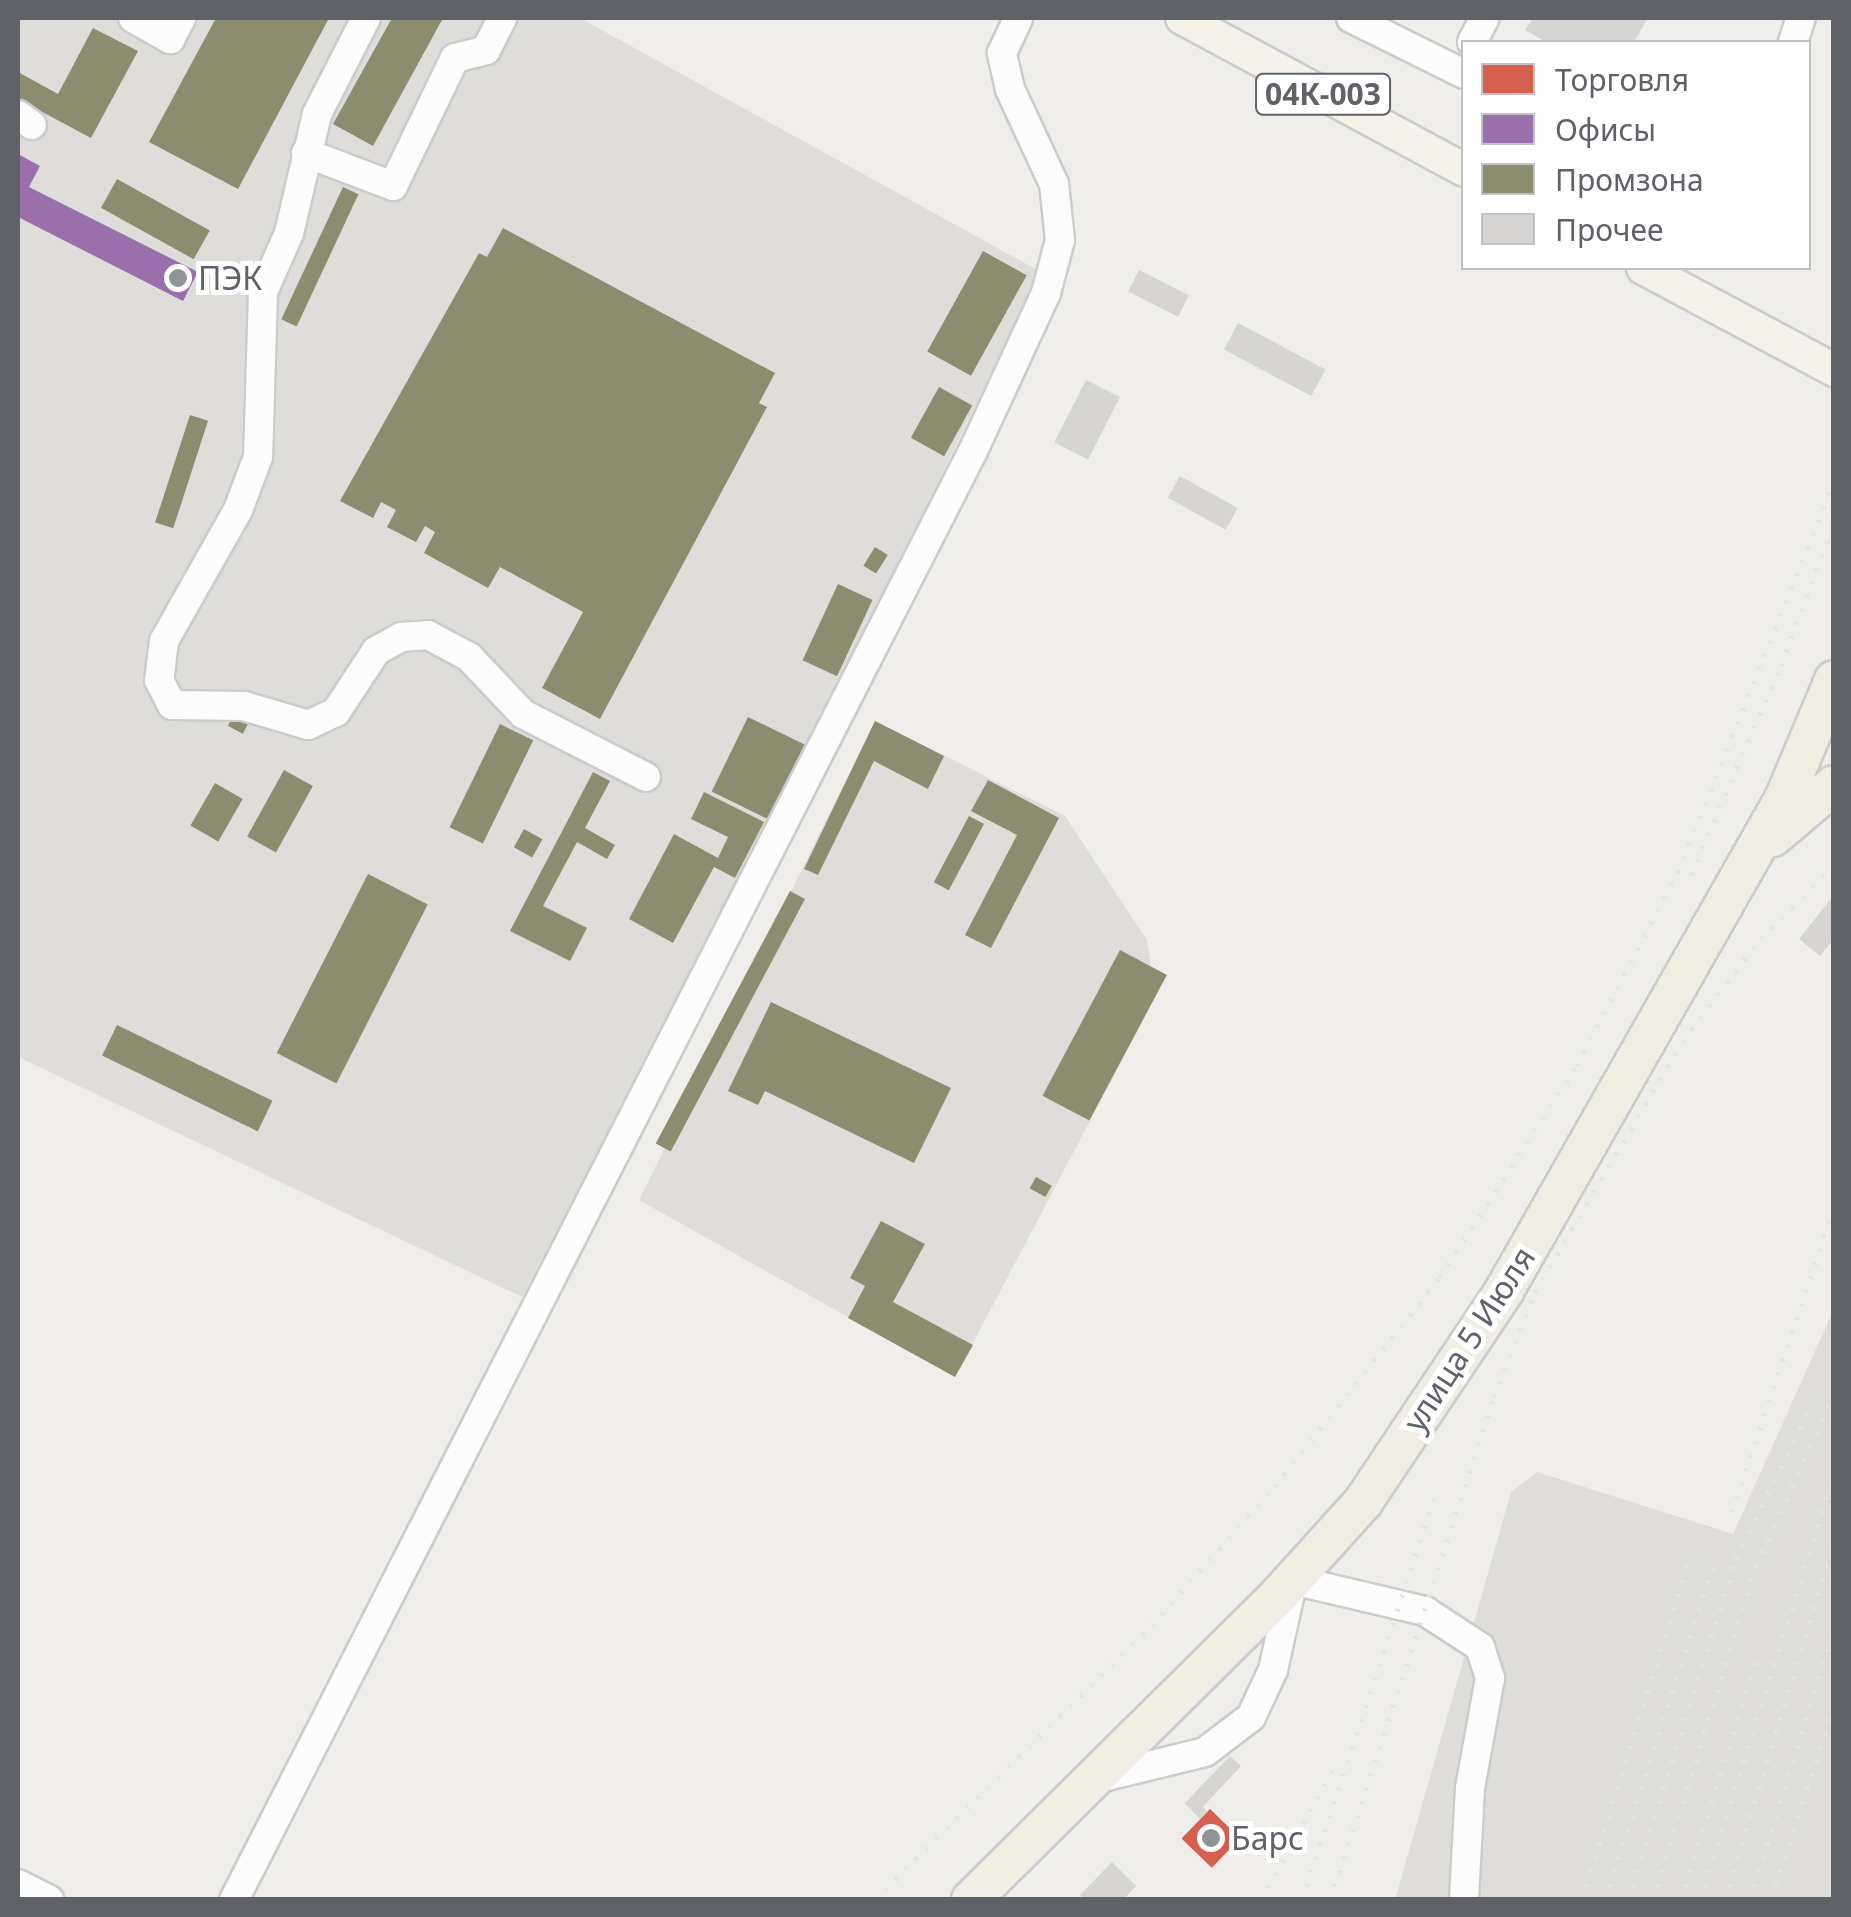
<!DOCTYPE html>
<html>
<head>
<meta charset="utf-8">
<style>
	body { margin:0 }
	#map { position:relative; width:1851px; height:1917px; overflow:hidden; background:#efeeea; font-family:"Noto Sans",sans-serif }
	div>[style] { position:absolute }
	.industrial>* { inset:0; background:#dfddda }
	.shops>* { inset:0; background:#d6604d; transform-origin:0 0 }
	.offices>* { inset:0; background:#9970ab }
	.industry>* { inset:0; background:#8c8c6e; transform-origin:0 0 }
	.building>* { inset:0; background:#d6d5d3; transform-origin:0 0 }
	.roads { filter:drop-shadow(2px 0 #cbcccc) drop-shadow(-2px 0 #cbcccc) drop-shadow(0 2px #cbcccc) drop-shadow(0 -2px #cbcccc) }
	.minor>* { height:28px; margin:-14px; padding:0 14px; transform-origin:14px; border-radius:14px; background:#fdfcfc }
	.major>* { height:32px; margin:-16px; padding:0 16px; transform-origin:16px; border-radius:16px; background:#f4f2e9 }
	.highway>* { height:38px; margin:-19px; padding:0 19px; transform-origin:19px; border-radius:19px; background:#f0ede3 }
	.rail>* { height:5px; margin-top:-2.5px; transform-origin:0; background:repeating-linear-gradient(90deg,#e4e4e4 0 2.5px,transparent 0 14.5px) }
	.dots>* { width:28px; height:28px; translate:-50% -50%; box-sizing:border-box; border:5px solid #fff; border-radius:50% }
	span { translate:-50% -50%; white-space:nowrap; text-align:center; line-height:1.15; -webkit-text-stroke:10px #fff; paint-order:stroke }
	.shield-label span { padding:2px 8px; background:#fff; border:2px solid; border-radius:8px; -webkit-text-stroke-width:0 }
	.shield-label { font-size:30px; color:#5f6368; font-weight:700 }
	.poi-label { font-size:32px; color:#5f6368 }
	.left { translate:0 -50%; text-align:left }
	.street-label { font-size:32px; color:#5f6368 }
	.frame { position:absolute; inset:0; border:20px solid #5f6368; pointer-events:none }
	.legend { position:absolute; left:1461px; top:40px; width:350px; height:230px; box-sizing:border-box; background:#fff; border:2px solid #bfc1c3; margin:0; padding:12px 18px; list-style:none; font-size:30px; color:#5f6368 }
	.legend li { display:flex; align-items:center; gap:20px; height:50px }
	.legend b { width:50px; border:2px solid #bfc1c3 }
</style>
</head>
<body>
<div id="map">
	<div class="industrial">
		<i style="clip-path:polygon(18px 18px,580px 18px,1041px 272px,808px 747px,522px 1297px,18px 1057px)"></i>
		<i style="clip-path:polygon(875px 721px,1065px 816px,1147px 940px,1151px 966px,1167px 975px,955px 1377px,639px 1200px)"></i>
		<i style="clip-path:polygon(1833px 1311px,1833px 1899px,1395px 1900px,1511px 1492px,1537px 1472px,1733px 1534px)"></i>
	</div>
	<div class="shops">
		<i style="left:1210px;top:1809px;width:42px;height:41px;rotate:44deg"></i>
	</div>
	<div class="offices">
		<i style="clip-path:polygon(18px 154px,40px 166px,29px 187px,198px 272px,183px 301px,18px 217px)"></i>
	</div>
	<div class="industry">
		<i style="clip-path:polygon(216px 18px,329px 18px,238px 189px,149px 142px)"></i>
		<i style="clip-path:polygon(392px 18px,443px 18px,373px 146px,333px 124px)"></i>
		<i style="clip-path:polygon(93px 28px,138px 51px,91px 138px,18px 99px,18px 72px,58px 94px)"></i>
		<i style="left:117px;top:179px;width:106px;height:33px;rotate:29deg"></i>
		<i style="left:343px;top:187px;width:17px;height:146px;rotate:25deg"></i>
		<i style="clip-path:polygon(503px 228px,775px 373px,759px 403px,767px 407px,600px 719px,542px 688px,583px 612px,500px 567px,488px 588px,424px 553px,435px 532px,425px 526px,416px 542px,387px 527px,396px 510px,381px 502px,373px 518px,340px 501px,479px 253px,487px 257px)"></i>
		<i style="left:983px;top:251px;width:50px;height:115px;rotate:29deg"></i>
		<i style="left:939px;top:387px;width:38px;height:58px;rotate:29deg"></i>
		<i style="left:190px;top:415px;width:19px;height:113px;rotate:18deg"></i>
		<i style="left:875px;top:547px;width:15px;height:22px;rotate:32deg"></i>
		<i style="left:838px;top:584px;width:38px;height:84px;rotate:25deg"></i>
		<i style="left:233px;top:716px;width:17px;height:11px;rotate:28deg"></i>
		<i style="left:748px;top:717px;width:64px;height:83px;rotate:26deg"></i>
		<i style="clip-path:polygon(875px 721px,944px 756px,928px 789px,874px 761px,818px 875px,804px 869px)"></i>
		<i style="left:500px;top:724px;width:37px;height:115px;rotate:26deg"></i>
		<i style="left:284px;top:770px;width:33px;height:76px;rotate:29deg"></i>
		<i style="clip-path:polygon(593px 772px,610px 781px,585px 828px,615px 845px,607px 859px,577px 842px,543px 906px,587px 928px,570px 961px,510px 931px)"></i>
		<i style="clip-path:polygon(988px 780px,1059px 818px,991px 948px,965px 935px,1017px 835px,971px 811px)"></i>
		<i style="left:215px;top:783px;width:32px;height:49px;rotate:30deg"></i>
		<i style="clip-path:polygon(704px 792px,764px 822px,735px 878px,714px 867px,673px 943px,629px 919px,674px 834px,718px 858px,728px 837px,691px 819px)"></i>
		<i style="left:969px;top:816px;width:17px;height:75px;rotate:28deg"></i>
		<i style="left:524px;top:829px;width:21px;height:21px;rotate:29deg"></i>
		<i style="left:368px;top:874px;width:67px;height:201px;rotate:27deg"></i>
		<i style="left:790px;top:891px;width:17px;height:286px;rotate:28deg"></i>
		<i style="left:1120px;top:950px;width:53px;height:165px;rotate:28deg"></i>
		<i style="clip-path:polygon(771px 1002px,951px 1088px,914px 1163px,765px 1091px,758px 1105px,728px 1091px)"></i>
		<i style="left:117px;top:1025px;width:173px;height:34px;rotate:26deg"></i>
		<i style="left:1036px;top:1177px;width:18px;height:13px;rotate:29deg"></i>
		<i style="clip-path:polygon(881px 1221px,925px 1244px,893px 1302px,973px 1345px,955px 1377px,848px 1318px,865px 1286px,850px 1278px)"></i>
	</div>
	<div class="building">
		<i style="clip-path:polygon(1533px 18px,1648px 18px,1634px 42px,1546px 42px,1525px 30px)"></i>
		<i style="left:1139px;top:270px;width:56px;height:24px;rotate:27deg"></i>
		<i style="left:1238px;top:323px;width:99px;height:30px;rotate:28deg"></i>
		<i style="left:1086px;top:380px;width:38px;height:70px;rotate:27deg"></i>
		<i style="left:1180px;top:476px;width:66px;height:25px;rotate:29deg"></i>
		<i style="clip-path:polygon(1834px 895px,1834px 939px,1820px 956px,1799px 939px)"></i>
		<i style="clip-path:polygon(1230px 1756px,1241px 1766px,1203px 1807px,1207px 1811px,1200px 1819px,1185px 1803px)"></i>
		<i style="clip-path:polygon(1112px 1862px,1136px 1886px,1123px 1900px,1085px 1900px,1080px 1895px)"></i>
	</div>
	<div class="roads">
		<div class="minor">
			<i style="left:133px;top:18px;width:43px;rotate:29.6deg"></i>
			<i style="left:170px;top:39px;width:24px;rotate:-62deg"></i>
			<i style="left:366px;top:18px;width:108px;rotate:117deg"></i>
			<i style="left:317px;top:114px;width:122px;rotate:103.2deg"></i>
			<i style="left:289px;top:233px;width:64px;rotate:113.8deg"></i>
			<i style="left:263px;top:292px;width:165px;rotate:91.7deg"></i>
			<i style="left:258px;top:457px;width:57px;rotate:110.7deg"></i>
			<i style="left:238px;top:510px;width:150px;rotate:119.5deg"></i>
			<i style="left:164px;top:641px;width:39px;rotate:97deg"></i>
			<i style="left:159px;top:680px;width:28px;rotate:63deg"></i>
			<i style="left:172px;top:705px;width:72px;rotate:0.8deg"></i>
			<i style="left:244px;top:706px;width:67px;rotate:16.5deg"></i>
			<i style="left:308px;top:725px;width:31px;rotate:-25deg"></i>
			<i style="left:336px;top:712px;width:73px;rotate:-56.7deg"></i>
			<i style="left:376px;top:651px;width:29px;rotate:-29deg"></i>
			<i style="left:401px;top:637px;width:27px;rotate:-4deg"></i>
			<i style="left:428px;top:635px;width:47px;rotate:28.2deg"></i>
			<i style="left:469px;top:657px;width:79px;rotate:46.5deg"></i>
			<i style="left:523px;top:714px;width:138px;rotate:27.1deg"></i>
			<i style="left:1351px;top:18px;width:126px;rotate:26.4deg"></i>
			<i style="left:1472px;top:42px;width:27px;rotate:-62deg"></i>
			<i style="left:1793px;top:42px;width:25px;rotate:-72deg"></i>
			<i style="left:18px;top:115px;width:17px;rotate:36deg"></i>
			<i style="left:306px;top:153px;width:93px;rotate:20.8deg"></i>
			<i style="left:393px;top:186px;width:142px;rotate:-64.2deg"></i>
			<i style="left:455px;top:58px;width:32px;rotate:-14deg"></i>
			<i style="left:486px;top:50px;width:36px;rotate:-63deg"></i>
			<i style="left:1095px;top:1779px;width:113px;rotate:-13.8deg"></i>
			<i style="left:1205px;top:1752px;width:58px;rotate:-37.3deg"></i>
			<i style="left:1251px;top:1717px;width:52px;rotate:-64.9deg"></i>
			<i style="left:1273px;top:1670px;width:92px;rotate:-77.5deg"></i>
			<i style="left:1293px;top:1580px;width:136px;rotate:13.2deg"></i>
			<i style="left:1425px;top:1611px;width:66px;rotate:33.2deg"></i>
			<i style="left:1480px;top:1647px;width:33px;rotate:72deg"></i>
			<i style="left:1490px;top:1678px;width:112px;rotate:100.3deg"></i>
			<i style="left:1470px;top:1788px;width:112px;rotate:93.1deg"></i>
			<i style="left:18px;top:1884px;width:35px;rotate:27deg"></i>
			<i style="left:234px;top:1900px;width:1627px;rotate:-62.98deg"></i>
			<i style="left:973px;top:451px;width:174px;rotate:-65.2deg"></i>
			<i style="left:1046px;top:293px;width:55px;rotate:-75.2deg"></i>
			<i style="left:1060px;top:240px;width:56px;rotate:-96.1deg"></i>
			<i style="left:1054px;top:184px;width:105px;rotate:-114.9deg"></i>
			<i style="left:1010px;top:89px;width:37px;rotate:-103deg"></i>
			<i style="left:1002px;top:53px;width:38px;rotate:-65deg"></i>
		</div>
		<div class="major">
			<i style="left:1182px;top:18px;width:320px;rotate:28.3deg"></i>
			<i style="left:1643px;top:268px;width:217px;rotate:28.1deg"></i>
		</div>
		<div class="highway">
			<i style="left:1773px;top:837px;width:80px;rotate:-40.4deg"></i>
			<i style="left:971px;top:1900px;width:433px;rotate:-44.7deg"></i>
			<i style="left:1279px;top:1595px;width:125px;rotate:-47.9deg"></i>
			<i style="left:1363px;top:1502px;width:254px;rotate:-56.2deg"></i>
			<i style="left:1504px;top:1291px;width:566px;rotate:-60.36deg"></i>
			<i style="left:1784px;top:799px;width:129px;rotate:-67.2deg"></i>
		</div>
	</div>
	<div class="rail">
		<i style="left:1691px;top:875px;width:228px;rotate:-66.8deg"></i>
		<i style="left:1781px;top:665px;width:152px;rotate:-69.5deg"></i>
		<i style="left:1732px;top:1512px;width:321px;rotate:-71.5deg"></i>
		<i style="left:874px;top:1900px;width:391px;rotate:-44.7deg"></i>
		<i style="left:1152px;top:1625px;width:186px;rotate:-48.5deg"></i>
		<i style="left:1275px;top:1486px;width:266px;rotate:-51.7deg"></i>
		<i style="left:1440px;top:1277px;width:252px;rotate:-57.1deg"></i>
		<i style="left:1577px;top:1065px;width:218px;rotate:-62.4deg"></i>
		<i style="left:1678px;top:872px;width:421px;rotate:-68.2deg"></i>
		<i style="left:1261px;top:1900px;width:155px;rotate:-61.1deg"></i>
		<i style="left:1302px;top:1900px;width:435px;rotate:-71.8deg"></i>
		<i style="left:1330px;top:1900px;width:529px;rotate:-71.94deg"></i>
		<i style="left:1494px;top:1397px;width:113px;rotate:-68.7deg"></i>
		<i style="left:1535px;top:1292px;width:291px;rotate:-59.5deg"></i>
		<i style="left:1683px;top:1041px;width:129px;rotate:-52.9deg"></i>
		<i style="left:1761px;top:938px;width:103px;rotate:-44.6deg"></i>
		<i style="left:1582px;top:1900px;width:363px;rotate:-72.5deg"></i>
		<i style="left:1605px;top:1900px;width:361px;rotate:-72.1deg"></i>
		<i style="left:1628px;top:1900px;width:358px;rotate:-72.4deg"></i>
		<i style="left:1736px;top:1559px;width:175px;rotate:-63.9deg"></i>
		<i style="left:1653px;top:1900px;width:350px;rotate:-72.9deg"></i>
		<i style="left:1756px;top:1566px;width:183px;rotate:-65.4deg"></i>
		<i style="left:1681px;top:1900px;width:250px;rotate:-72.6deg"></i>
		<i style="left:1700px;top:1900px;width:447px;rotate:-72.5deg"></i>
		<i style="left:1725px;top:1900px;width:373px;rotate:-73deg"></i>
		<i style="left:1750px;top:1900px;width:285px;rotate:-72.8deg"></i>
		<i style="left:1771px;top:1900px;width:204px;rotate:-72deg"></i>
	</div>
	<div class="dots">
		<i style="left:178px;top:278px;background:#919496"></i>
		<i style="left:1211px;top:1838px;background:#919496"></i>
	</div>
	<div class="shield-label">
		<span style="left:1323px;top:94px">04К-003</span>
	</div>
	<div class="poi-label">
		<span class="left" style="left:198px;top:278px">ПЭК</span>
		<span class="left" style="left:1231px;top:1838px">Барс</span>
	</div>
	<div class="street-label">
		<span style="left:1469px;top:1339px;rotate:-57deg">улица 5 Июля</span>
	</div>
	<div class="frame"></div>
	<ul class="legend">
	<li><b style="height:28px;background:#d6604d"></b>Торговля</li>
	<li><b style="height:28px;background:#9970ab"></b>Офисы</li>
	<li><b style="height:28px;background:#8c8c6e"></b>Промзона</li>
	<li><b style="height:28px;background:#d6d5d3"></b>Прочее</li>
	</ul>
</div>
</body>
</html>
